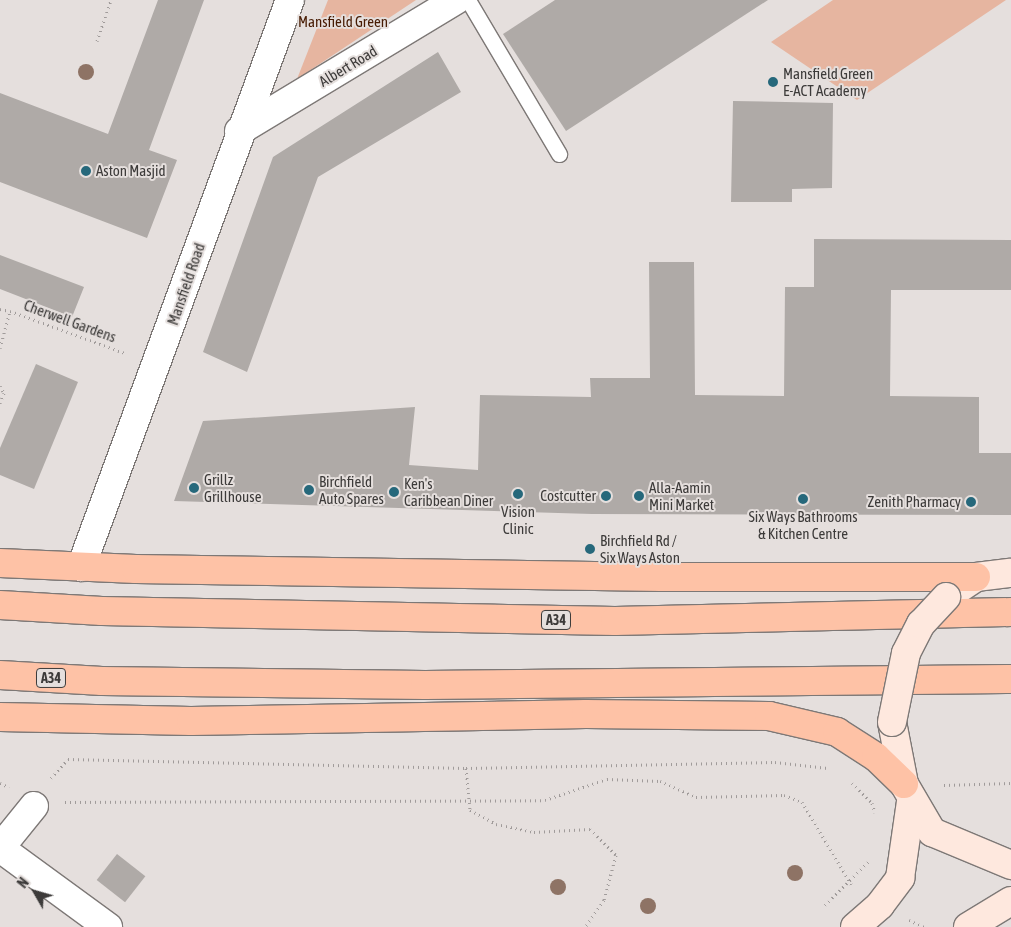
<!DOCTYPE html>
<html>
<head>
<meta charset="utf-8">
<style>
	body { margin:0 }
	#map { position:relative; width:1011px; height:927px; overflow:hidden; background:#e5dfdd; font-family:"Asap Condensed",sans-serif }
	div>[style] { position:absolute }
	.green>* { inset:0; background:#e6b5a0 }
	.building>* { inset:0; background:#afaaa7; transform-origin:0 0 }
	.path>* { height:3px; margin-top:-1.5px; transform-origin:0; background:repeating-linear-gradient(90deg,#a09b9a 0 1px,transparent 0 5px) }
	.roads { filter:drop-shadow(1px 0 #7d7876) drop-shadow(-1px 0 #7d7876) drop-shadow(0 1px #7d7876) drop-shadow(0 -1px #7d7876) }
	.service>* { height:15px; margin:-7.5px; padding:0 7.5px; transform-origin:7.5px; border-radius:7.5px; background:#fff }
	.minor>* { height:28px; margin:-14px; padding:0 14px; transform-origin:14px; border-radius:14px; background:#fff }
	.secondary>* { height:28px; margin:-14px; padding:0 14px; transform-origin:14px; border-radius:14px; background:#fee8de }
	.trunk>* { height:28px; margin:-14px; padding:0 14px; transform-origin:14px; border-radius:14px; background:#fec2a6 }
	.bridges { filter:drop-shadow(1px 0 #7d7876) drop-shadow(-1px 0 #7d7876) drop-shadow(0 1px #7d7876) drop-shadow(0 -1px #7d7876) }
	.secondary-bridge>* { height:28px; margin:-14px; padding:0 14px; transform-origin:14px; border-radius:14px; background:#fee8de }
	.trees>* { width:16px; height:16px; margin:-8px; border-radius:50%; background:#8e7365 }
	.dots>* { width:14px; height:14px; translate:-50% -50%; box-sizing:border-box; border:2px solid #e5dfdd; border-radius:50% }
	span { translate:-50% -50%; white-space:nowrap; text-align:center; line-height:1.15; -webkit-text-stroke:4px #e5dfdd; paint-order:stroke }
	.shield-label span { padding:1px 4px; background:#e5dfdd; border:1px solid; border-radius:4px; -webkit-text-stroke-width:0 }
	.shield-label { font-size:14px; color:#3d3b3a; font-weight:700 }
	.park-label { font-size:15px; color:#471b03 }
	.street-label { font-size:15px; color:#3d3b3a }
	.poi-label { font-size:15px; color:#3d3b3a }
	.left { translate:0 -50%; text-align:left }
	.right { translate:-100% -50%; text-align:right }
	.north { position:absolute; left:10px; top:867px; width:50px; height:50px; -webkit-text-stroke:4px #e5dfdd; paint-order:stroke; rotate:308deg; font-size:14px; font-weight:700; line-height:20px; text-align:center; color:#3d3b3a }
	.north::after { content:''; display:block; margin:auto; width:18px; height:22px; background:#3d3b3a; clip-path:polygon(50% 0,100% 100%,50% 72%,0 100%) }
</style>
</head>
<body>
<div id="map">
	<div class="green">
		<i style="clip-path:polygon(328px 0,416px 0,297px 79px)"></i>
		<i style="clip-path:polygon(833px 0,1006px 0,857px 100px,771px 42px)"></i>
	</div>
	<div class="building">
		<i style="clip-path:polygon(158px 0,204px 0,149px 150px,177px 160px,147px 238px,0 182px,0 93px,108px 134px)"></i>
		<i style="clip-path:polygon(555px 0,768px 0,566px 131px,503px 34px)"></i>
		<i style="clip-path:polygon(438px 52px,461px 92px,318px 177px,247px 372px,203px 352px,273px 157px)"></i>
		<i style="clip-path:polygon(733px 101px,833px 103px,832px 188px,792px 189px,792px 202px,731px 202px)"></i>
		<i style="clip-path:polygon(814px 239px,1011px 240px,1011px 290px,891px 290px,890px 396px,979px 397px,979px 453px,1011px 453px,1011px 515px,592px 514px,174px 501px,203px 421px,415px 407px,409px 465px,478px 470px,480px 395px,591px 397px,590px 378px,650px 378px,649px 262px,694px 262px,695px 395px,784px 396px,785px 287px,814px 287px)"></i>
		<i style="clip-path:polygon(0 255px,84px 287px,72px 317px,0 289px)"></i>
		<i style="clip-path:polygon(36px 364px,78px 382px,34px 489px,0 475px,0 448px)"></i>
		<i style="left:117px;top:854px;width:36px;height:33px;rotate:38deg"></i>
	</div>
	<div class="path">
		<i style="left:97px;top:41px;width:43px;rotate:-71.1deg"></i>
		<i style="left:0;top:309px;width:10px;rotate:11deg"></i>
		<i style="left:0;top:348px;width:38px;rotate:-75deg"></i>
		<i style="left:10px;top:311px;width:122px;rotate:20.1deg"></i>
		<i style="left:0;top:386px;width:8px;rotate:60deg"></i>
		<i style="left:4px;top:393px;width:11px;rotate:112deg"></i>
		<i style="left:466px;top:768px;width:42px;rotate:84.6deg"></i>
		<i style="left:470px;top:810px;width:30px;rotate:28deg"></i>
		<i style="left:496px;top:824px;width:39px;rotate:12deg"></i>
		<i style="left:534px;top:832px;width:56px;rotate:-3.1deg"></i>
		<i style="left:590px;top:829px;width:37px;rotate:45deg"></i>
		<i style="left:616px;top:855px;width:47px;rotate:104.9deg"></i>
		<i style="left:604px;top:900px;width:33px;rotate:125deg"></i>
		<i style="left:51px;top:778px;width:25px;rotate:-48deg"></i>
		<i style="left:68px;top:759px;width:398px;rotate:1.3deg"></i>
		<i style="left:466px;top:768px;width:309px;rotate:-1.1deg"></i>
		<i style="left:775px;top:762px;width:53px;rotate:6.5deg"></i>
		<i style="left:0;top:783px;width:10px;rotate:24deg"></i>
		<i style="left:852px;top:783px;width:28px;rotate:45deg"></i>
		<i style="left:872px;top:803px;width:10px;rotate:73deg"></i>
		<i style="left:944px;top:785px;width:67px;rotate:-1.7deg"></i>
		<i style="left:65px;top:802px;width:480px;rotate:-0.2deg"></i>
		<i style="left:545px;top:800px;width:65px;rotate:-18.7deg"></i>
		<i style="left:607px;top:779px;width:53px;rotate:2.2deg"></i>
		<i style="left:660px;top:781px;width:39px;rotate:24deg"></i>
		<i style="left:696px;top:797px;width:88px;rotate:-1.3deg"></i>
		<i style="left:784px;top:795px;width:19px;rotate:21deg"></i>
		<i style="left:802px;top:802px;width:96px;rotate:59.1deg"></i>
		<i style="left:825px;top:905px;width:62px;rotate:-45deg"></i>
		<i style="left:909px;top:920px;width:17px;rotate:25deg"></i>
	</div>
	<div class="roads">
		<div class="service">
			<i style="left:468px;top:0;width:179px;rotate:59.4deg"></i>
		</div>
		<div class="minor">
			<i style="left:239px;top:131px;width:253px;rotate:-31.1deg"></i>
			<i style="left:81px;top:567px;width:604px;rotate:-69.77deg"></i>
			<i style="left:0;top:848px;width:134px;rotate:36.2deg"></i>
			<i style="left:0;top:848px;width:54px;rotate:-51deg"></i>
		</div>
		<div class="secondary">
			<i style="left:957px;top:590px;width:23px;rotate:-34deg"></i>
			<i style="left:976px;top:577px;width:35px;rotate:-7deg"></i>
			<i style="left:892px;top:722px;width:63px;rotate:79deg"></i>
			<i style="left:904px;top:784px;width:56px;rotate:59.7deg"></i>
			<i style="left:932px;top:832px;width:86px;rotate:22.7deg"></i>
			<i style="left:855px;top:927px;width:33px;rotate:-41deg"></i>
			<i style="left:880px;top:905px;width:34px;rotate:-53deg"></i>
			<i style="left:900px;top:878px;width:77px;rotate:-81.8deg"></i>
			<i style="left:968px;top:927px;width:50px;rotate:-31.2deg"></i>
		</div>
		<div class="trunk">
			<i style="left:0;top:563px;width:136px;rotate:2.5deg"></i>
			<i style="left:136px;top:569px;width:525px;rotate:0.87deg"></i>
			<i style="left:661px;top:577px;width:315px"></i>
			<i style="left:0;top:605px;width:102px;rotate:3.4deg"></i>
			<i style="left:102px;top:611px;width:513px;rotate:1.12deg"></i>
			<i style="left:615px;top:621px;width:396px;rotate:-1.3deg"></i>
			<i style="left:0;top:675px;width:102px;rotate:3.4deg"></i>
			<i style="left:102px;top:681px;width:323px;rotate:0.7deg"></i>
			<i style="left:425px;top:685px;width:586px;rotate:-0.59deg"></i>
			<i style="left:0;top:717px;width:191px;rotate:1.2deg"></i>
			<i style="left:191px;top:721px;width:395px;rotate:-1deg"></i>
			<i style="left:586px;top:714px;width:183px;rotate:0.6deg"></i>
			<i style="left:769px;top:716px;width:70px;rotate:13.2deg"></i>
			<i style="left:837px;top:732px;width:46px;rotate:32.7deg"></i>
			<i style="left:876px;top:757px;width:39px;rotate:44deg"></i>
		</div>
	</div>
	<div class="bridges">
		<div class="secondary-bridge">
			<i style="left:892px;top:722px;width:70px;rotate:-78.5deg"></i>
			<i style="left:906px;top:653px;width:33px;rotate:-63deg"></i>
			<i style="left:921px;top:624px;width:37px;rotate:-47deg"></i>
		</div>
	</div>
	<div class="trees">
		<i style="left:86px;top:72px"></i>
		<i style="left:795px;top:873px"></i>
		<i style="left:558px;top:887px"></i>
		<i style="left:648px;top:906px"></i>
	</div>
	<div class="dots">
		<i style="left:773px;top:82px;background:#26687b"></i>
		<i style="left:86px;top:171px;background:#26687b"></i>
		<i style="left:194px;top:488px;background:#26687b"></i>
		<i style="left:309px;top:490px;background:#26687b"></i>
		<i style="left:394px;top:492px;background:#26687b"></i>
		<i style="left:518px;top:494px;background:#26687b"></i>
		<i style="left:606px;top:496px;background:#26687b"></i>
		<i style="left:639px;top:496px;background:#26687b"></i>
		<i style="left:803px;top:499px;background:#26687b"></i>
		<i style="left:971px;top:502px;background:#26687b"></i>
		<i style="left:590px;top:549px;background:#26687b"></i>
	</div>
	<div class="shield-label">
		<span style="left:556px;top:620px">A34</span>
		<span style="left:51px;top:678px">A34</span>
	</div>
	<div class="park-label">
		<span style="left:343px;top:22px">Mansfield Green</span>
	</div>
	<div class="street-label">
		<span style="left:348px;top:66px;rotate:-31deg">Albert Road</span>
		<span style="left:186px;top:284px;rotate:-71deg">Mansfield Road</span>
		<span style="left:70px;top:321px;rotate:20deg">Cherwell Gardens</span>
	</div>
	<div class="poi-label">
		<span class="left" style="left:783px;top:82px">Mansfield Green<br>E-ACT Academy</span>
		<span class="left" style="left:96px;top:171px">Aston Masjid</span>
		<span class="left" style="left:204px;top:488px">Grillz<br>Grillhouse</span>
		<span class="left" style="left:319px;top:490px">Birchfield<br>Auto Spares</span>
		<span class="left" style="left:404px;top:492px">Ken's<br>Caribbean Diner</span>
		<span class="left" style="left:649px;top:496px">Alla-Aamin<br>Mini Market</span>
		<span class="right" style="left:596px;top:496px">Costcutter</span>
		<span class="right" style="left:961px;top:502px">Zenith Pharmacy</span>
		<span style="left:518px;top:520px">Vision<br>Clinic</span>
		<span style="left:803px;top:525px">Six Ways Bathrooms<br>&amp; Kitchen Centre</span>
		<span class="left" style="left:600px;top:549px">Birchfield Rd /<br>Six Ways Aston</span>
	</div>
	<div class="north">N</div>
</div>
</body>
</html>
